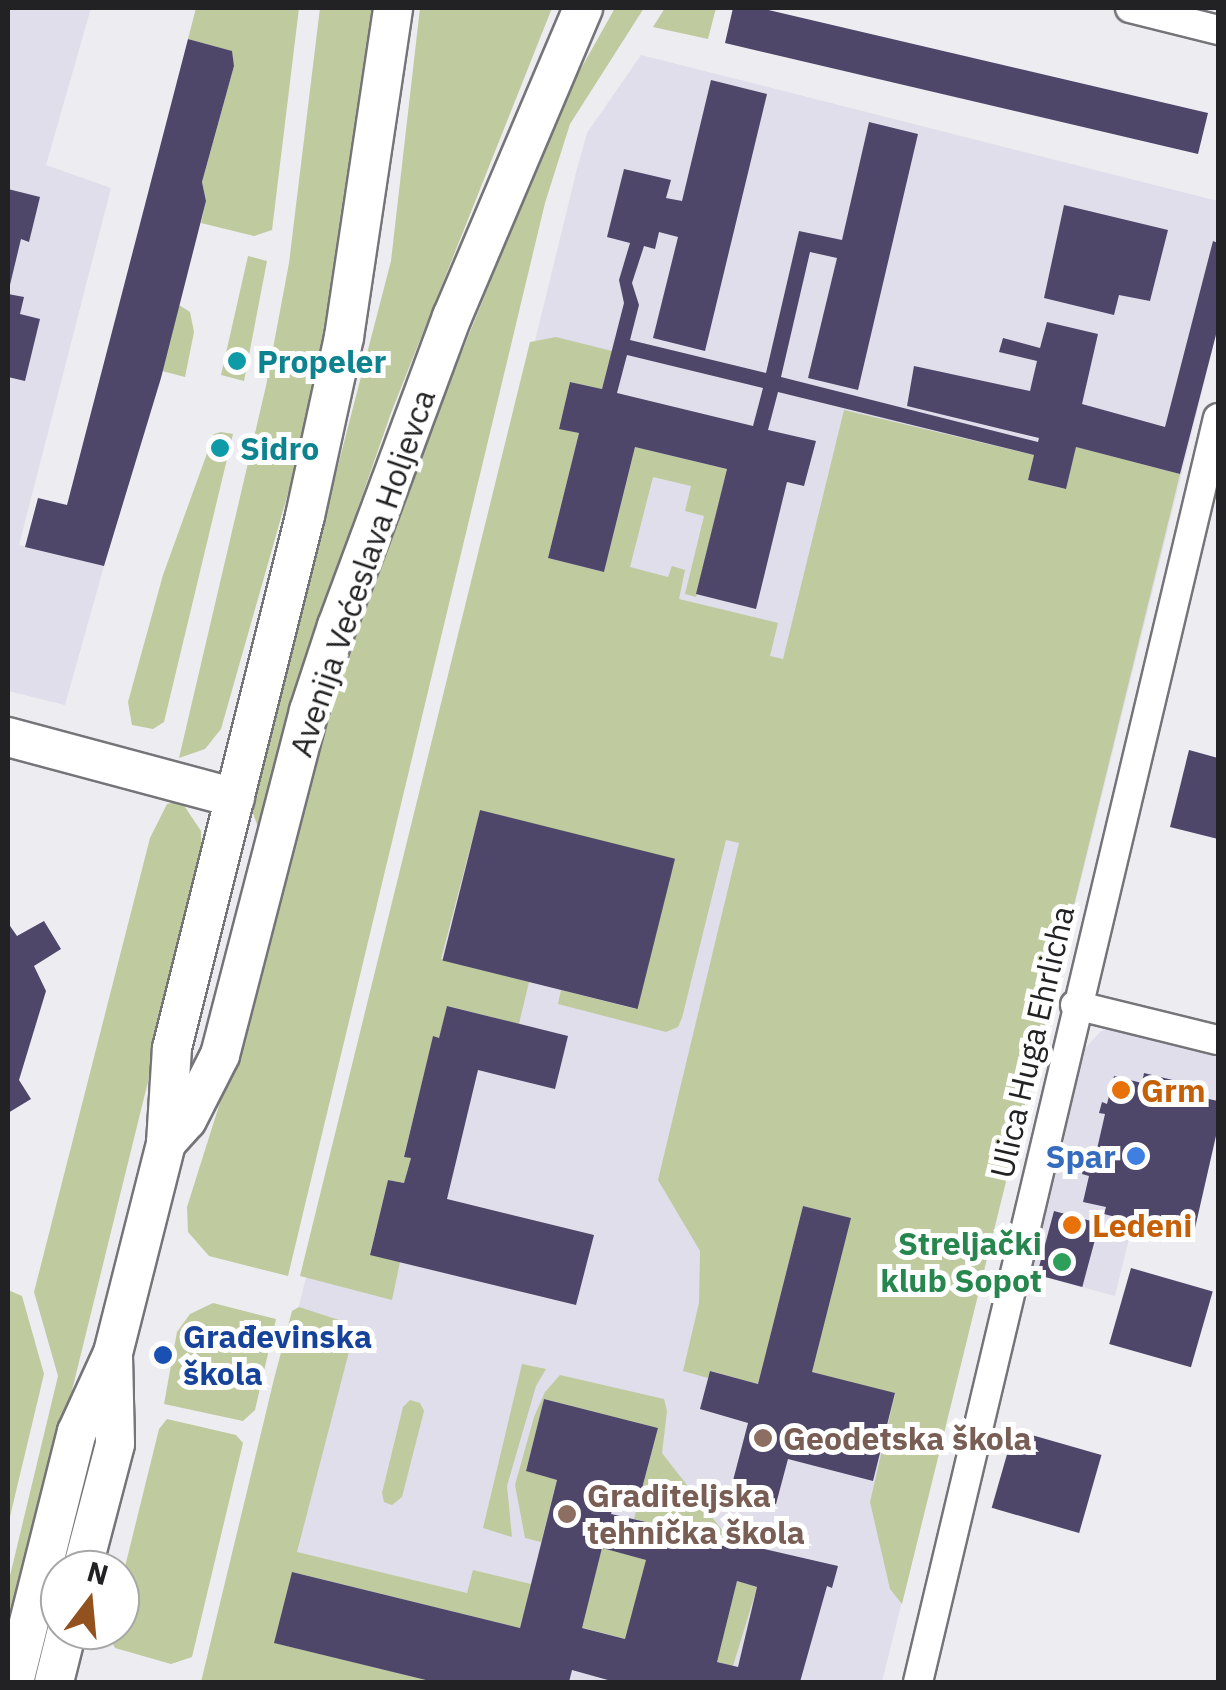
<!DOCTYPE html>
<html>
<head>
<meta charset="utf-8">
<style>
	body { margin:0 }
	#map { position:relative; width:1226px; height:1690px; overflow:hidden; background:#edecf1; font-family:"IBM Plex Sans",sans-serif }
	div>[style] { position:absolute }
	.built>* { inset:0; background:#e0deea }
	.green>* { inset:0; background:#bfca9f; transform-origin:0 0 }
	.building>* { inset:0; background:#4e476a; transform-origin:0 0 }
	.roads { filter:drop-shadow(2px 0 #757479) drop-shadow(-2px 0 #757479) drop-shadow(0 2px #757479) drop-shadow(0 -2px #757479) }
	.street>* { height:28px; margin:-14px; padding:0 14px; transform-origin:14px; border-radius:14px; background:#fff }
	.secondary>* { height:38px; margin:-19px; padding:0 19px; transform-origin:19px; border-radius:19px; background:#fff }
	.dots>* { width:28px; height:28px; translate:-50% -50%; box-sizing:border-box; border:5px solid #fff; border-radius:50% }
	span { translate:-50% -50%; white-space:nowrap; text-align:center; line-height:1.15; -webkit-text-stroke:10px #fff; paint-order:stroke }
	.culture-label { font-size:32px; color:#0d838f; font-weight:700 }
	.left { translate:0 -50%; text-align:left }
	.street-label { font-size:32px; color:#222224 }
	.food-label { font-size:32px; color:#c56008; font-weight:700 }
	.shop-label { font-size:32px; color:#366cbe; font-weight:700 }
	.right { translate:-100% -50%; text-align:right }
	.leisure-label { font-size:32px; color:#27864d; font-weight:700 }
	.transit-label { font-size:32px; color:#164399; font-weight:700 }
	.education-label { font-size:32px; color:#785e54; font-weight:700 }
	.frame { position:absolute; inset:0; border:10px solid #222224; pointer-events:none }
	.north { position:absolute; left:40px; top:1550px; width:100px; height:100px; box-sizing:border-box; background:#fff; border:2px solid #a7a7a7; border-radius:50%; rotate:16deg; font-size:28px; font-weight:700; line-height:40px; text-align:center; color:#222224 }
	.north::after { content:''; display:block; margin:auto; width:35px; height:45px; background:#93521d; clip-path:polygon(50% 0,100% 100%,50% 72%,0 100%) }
</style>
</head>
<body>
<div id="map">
	<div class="built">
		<i style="clip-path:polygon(8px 8px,91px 8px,46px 165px,111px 188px,19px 545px,104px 566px,65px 705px,8px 691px)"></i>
		<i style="clip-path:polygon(641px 55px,1218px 201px,1218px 327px,882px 1682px,207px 1682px,577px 169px,587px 133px)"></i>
		<i style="clip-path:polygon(1114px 1027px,1218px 1051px,1218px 1129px,1192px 1237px,1133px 1222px,1115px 1296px,1026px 1272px,1081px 1053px,1101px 1031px)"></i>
	</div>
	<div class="green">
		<i style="clip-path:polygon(196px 8px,299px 8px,272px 230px,254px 236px,201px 223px,206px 201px,202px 182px,234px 66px,231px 51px,188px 39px)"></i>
		<i style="clip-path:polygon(320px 8px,372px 8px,337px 281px,313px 405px,221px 729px,205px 749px,179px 758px,266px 386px,289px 263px)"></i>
		<i style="clip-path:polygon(420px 8px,552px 8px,391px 413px,311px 643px,259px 830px,250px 805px,391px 261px)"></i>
		<i style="clip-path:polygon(615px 8px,644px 8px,570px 124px,545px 203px,288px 1276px,209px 1256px,188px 1232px,187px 1207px,247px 1017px,319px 730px,402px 500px,565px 97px)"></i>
		<i style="clip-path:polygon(665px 8px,716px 8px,708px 39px,653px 27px)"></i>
		<i style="clip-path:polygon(248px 256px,267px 261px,244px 381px,221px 375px)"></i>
		<i style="clip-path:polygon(179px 305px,190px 312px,194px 332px,185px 377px,162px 371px)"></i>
		<i style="clip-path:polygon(556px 337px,612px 351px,602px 389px,570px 382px,559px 428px,579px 433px,548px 558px,604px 572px,635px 447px,727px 469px,696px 597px,685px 594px,704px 516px,685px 511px,691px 486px,653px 477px,630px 567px,668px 577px,672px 566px,685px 570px,679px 599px,778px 623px,770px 656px,783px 659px,844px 410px,1034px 455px,1028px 480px,1065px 489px,1076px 447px,1180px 474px,902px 1604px,890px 1589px,870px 1502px,895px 1394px,812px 1372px,850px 1218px,803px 1206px,758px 1384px,711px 1371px,708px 1378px,683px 1371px,699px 1303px,700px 1251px,658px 1180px,739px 843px,726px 840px,682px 1018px,678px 1027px,666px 1032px,558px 1004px,561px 990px,636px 1009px,674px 860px,480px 810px,441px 959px,529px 982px,519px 1024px,448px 1006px,439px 1038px,433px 1037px,404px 1156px,411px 1158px,404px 1183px,388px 1180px,370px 1254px,400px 1262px,392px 1300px,300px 1276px,530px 342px)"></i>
		<i style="clip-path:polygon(221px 432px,233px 434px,164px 722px,153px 729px,132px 725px,128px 702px,163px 575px,214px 434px)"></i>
		<i style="clip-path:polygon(181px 801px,201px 831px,202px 862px,16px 1618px,8px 1619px,8px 1584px,58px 1376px,34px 1292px,150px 838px,167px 804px)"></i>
		<i style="clip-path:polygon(8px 1290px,22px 1296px,44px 1374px,8px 1525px)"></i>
		<i style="clip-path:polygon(213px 1303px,276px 1319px,255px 1410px,243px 1421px,164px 1404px,177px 1332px,190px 1314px)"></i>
		<i style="clip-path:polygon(299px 1307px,345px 1322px,351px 1344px,297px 1552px,467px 1593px,473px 1570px,531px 1584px,520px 1628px,292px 1572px,275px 1643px,434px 1682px,201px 1682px,274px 1379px,292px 1311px)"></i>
		<i style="clip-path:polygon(522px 1364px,546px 1369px,536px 1386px,507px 1486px,512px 1537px,483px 1528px)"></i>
		<i style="clip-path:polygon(560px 1375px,664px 1399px,667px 1411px,662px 1453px,722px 1530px,743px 1544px,634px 1519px,658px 1428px,544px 1399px,526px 1470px,557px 1480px,541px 1542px,525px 1538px,515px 1485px,534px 1417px,545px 1392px)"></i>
		<i style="clip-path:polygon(410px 1400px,420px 1403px,424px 1411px,402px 1497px,392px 1505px,384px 1502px,382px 1493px,403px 1407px)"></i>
		<i style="clip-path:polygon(167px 1419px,236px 1435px,243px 1443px,192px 1657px,171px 1664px,115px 1648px,108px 1635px,109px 1630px,120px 1630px,120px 1587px,159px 1429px)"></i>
		<i style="left:602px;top:1548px;width:46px;height:82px;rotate:15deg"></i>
		<i style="left:737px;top:1581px;width:21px;height:83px;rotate:17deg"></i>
	</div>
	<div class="building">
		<i style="clip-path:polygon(733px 8px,760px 8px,1208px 113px,1198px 154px,725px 43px)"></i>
		<i style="clip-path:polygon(188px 39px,232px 51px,234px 66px,202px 182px,206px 201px,161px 378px,104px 566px,25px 547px,38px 498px,67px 505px)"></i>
		<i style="clip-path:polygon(evenodd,711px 80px,767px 94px,705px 351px,653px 338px,678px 237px,659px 232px,655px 249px,644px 246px,632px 283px,639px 305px,630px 340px,766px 373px,799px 231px,842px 240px,869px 122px,918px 134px,858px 390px,808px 378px,837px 258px,810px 252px,781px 377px,1038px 442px,1039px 438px,907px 406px,914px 366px,1030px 391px,1037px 361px,999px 352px,1003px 338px,1040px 348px,1047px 322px,1098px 334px,1082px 404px,1165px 427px,1213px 241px,1218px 243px,1218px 327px,1180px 474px,1076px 447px,1066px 489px,1028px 480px,1034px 455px,778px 392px,768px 430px,816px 441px,804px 486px,787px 482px,756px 609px,696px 594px,727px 469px,635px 447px,604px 572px,548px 558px,579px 433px,559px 429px,570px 382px,602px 389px,624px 303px,619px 280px,630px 243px,607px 237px,624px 169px,671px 180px,666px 198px,682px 201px,711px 80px,627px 355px,763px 388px,753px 426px,617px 393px,627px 355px)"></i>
		<i style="clip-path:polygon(8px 189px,40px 197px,29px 242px,21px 239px,9px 289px)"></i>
		<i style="clip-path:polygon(1064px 205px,1168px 230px,1150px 301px,1119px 295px,1114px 315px,1044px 298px)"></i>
		<i style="clip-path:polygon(8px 294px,24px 297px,20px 314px,40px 319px,25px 381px,8px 377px)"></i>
		<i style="clip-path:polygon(1189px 750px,1218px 758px,1218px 839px,1170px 827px)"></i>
		<i style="left:480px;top:810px;width:201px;height:155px;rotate:14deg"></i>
		<i style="clip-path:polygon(44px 921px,61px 949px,34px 966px,46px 991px,19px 1080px,31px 1099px,8px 1113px,8px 923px,17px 936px)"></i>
		<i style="clip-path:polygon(447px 1006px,568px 1036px,555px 1089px,478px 1070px,447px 1199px,594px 1235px,576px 1305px,370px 1255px,388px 1180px,404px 1183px,411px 1158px,404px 1157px,433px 1036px,439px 1038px)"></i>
		<i style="clip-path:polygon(1144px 1073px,1193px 1085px,1190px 1095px,1218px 1101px,1218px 1127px,1193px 1237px,1104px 1214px,1106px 1207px,1083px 1202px,1089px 1176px,1082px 1174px,1085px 1160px,1094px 1162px,1105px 1114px,1099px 1113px,1102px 1102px,1107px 1104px,1114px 1076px,1142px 1083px)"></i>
		<i style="clip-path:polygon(803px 1206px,851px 1218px,812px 1372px,895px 1393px,873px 1481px,788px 1459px,776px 1504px,730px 1492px,748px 1423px,700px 1409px,710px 1371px,758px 1384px)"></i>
		<i style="left:1054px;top:1211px;width:47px;height:66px;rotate:15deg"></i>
		<i style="left:1131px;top:1268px;width:85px;height:79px;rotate:16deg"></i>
		<i style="clip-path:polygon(evenodd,544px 1399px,658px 1428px,640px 1496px,617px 1490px,611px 1514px,838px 1566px,832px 1588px,827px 1586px,800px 1682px,615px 1682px,572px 1670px,569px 1682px,434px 1682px,274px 1643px,292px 1572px,520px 1628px,557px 1480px,526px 1471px,544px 1399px,602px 1548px,646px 1560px,625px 1639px,582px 1628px,602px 1548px,544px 1399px,737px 1581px,757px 1587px,738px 1667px,717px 1662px,737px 1581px)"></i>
		<i style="left:1014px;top:1430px;width:91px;height:81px;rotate:16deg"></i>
	</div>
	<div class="roads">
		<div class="street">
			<i style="left:1130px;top:8px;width:91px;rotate:14deg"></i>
			<i style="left:1075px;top:1005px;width:147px;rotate:13.8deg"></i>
			<i style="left:918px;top:1682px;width:1299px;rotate:-76.65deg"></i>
		</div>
		<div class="secondary">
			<i style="left:8px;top:737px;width:235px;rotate:15deg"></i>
			<i style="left:166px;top:1143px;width:31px;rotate:-48deg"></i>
			<i style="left:187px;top:1120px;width:73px;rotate:-63.1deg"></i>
			<i style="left:220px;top:1055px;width:355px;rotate:-75.5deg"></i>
			<i style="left:309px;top:711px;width:89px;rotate:-71.8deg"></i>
			<i style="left:337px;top:626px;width:330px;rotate:-69.6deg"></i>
			<i style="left:452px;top:317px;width:336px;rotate:-67deg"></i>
			<i style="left:82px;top:1570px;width:130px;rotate:-75.3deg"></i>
			<i style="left:115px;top:1444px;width:91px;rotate:-91.3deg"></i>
			<i style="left:14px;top:1682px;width:258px;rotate:-75.9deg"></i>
			<i style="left:77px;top:1432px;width:87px;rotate:-65.5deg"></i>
			<i style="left:113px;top:1353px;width:217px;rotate:-75.8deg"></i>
			<i style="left:166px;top:1143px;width:95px;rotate:-86.4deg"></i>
			<i style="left:172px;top:1048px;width:548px;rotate:-75.96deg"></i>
			<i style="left:305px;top:516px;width:183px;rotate:-77.7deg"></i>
			<i style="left:344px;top:337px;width:333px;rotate:-81.5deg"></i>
			<i style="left:54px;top:1682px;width:54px;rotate:-76deg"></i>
		</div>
	</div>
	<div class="dots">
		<i style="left:237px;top:361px;background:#0f9aa8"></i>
		<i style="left:220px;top:448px;background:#0f9aa8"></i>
		<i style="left:1121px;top:1090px;background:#e8710a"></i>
		<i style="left:1136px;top:1156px;background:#3f7fe0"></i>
		<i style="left:1072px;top:1225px;background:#e8710a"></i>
		<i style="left:1062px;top:1262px;background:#2e9e5b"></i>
		<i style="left:163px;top:1355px;background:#1a4fb4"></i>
		<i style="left:763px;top:1438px;background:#8d6e63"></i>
		<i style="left:567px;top:1514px;background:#8d6e63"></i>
	</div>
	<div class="culture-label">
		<span class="left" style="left:257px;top:361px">Propeler</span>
		<span class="left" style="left:240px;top:448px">Sidro</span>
	</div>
	<div class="street-label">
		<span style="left:362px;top:573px;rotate:-71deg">Avenija Većeslava Holjevca</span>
		<span style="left:1032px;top:1042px;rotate:-77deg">Ulica Huga Ehrlicha</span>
	</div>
	<div class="food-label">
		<span class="left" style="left:1141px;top:1090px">Grm</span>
		<span class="left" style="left:1092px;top:1225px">Ledeni</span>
	</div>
	<div class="shop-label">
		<span class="right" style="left:1116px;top:1156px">Spar</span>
	</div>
	<div class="leisure-label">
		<span class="right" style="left:1042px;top:1262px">Streljački<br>klub Sopot</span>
	</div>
	<div class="transit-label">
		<span class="left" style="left:183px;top:1355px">Građevinska<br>škola</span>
	</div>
	<div class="education-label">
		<span class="left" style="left:783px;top:1438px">Geodetska škola</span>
		<span class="left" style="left:587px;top:1514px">Graditeljska<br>tehnička škola</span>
	</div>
	<div class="frame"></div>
	<div class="north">N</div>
</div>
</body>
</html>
